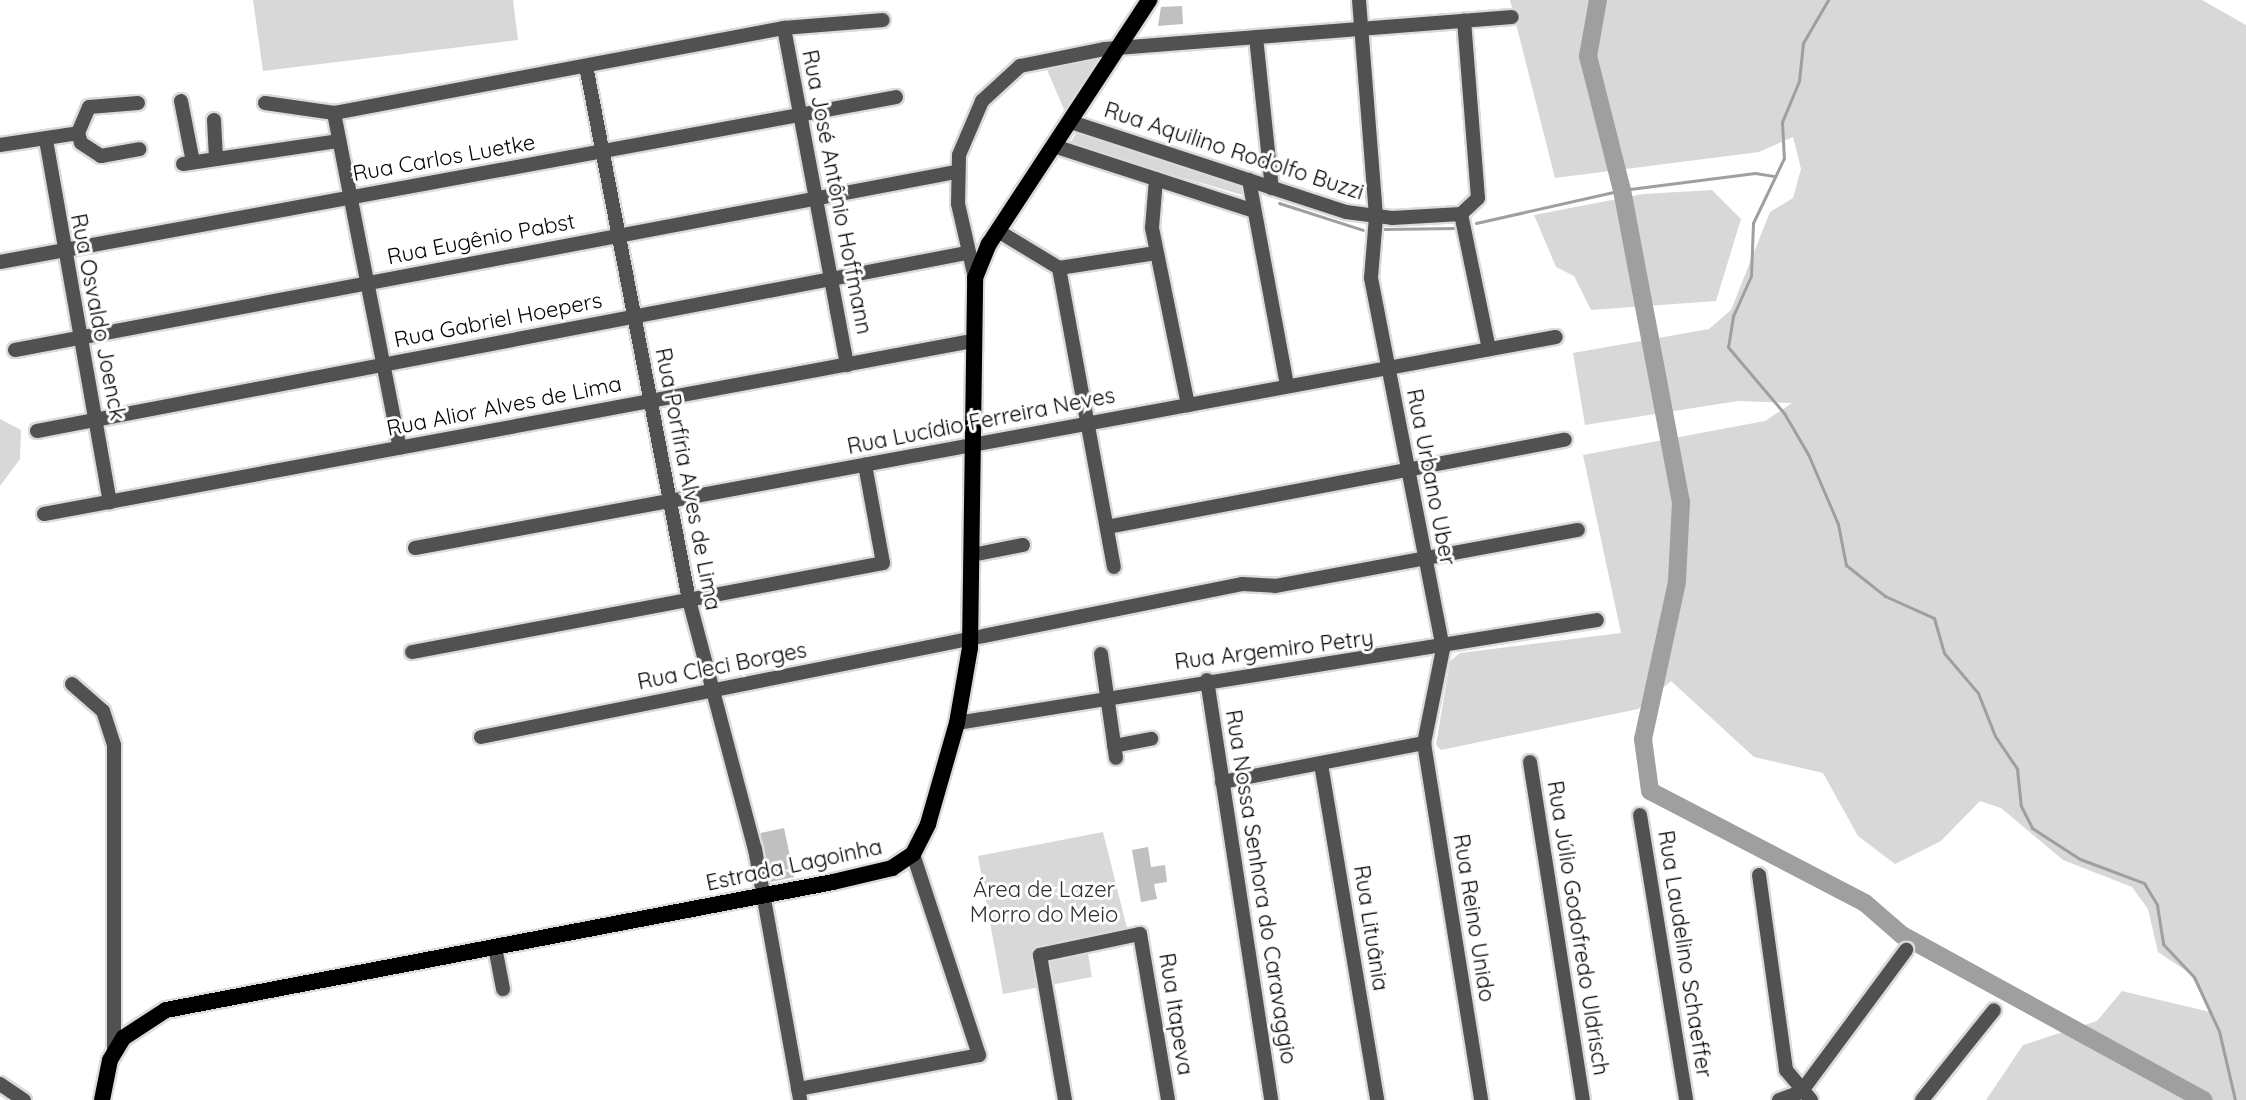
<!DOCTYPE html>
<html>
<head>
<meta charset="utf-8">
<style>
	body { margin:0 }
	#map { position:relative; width:2246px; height:1100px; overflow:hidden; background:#fff; font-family:Quicksand,sans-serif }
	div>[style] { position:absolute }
	.green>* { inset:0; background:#d8d8d8 }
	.stream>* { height:3px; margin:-1.5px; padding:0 1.5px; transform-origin:1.5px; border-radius:1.5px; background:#9f9f9f }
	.river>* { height:18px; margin:-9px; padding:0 9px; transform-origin:9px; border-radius:9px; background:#9f9f9f }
	.building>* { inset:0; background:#c0c0c0; transform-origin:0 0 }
	.roads { filter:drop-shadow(2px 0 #dbdbdb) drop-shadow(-2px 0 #dbdbdb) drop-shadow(0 2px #dbdbdb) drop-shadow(0 -2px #dbdbdb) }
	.minor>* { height:14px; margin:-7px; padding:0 7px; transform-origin:7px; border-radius:7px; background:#515151 }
	.major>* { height:16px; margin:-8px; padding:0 8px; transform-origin:8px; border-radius:8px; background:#000 }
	span { translate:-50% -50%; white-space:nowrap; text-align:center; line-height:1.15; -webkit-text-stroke:6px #fff; paint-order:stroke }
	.street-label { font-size:22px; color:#000 }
	.park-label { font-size:22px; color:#2f2f2f }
</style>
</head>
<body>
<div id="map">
	<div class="green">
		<i style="clip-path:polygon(253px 0,513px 0,518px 40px,263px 71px)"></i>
		<i style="clip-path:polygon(1510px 0,2202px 0,2246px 25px,2246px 1100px,1986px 1100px,2023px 1045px,2097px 1021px,2122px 991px,2210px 1012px,2191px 974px,2158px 952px,2148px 909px,2132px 887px,2063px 860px,2001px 808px,1980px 801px,1941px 841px,1895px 864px,1858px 836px,1823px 773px,1754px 757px,1671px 681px,1638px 709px,1441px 750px,1436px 745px,1450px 661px,1460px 653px,1621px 633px,1583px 455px,1765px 421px,1792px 403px,1738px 401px,1585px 425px,1573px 353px,1709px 329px,1731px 310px,1770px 212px,1793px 198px,1801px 169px,1793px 137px,1759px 152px,1555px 178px)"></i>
		<i style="clip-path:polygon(1105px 55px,1065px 112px,1045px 65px)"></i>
		<i style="clip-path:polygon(1078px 130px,1241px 185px,1243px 195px,1069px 145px)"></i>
		<i style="clip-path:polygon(1712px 190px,1741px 219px,1716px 301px,1591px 310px,1574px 276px,1556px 267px,1534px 215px,1643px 194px)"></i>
		<i style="clip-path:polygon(0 419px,21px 430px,20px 459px,0 486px)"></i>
		<i style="clip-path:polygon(1103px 832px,1128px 932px,1086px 942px,1092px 977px,1003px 994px,978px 856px)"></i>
	</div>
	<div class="stream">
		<i style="left:1828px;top:0;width:50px;rotate:120.2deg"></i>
		<i style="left:1803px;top:43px;width:38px;rotate:96deg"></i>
		<i style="left:1799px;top:81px;width:44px;rotate:112.5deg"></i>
		<i style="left:1782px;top:122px;width:36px;rotate:87deg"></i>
		<i style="left:1784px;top:158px;width:72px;rotate:115.5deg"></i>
		<i style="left:1753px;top:223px;width:53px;rotate:92.2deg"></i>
		<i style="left:1751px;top:276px;width:44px;rotate:114.2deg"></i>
		<i style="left:1733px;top:316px;width:31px;rotate:99deg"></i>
		<i style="left:1728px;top:347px;width:87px;rotate:49.7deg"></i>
		<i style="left:1784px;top:413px;width:48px;rotate:59.7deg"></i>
		<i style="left:1808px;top:454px;width:76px;rotate:66.8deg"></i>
		<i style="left:1838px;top:524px;width:42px;rotate:79deg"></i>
		<i style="left:1846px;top:565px;width:50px;rotate:38.5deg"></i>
		<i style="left:1885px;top:596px;width:54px;rotate:24.2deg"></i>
		<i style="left:1934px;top:618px;width:36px;rotate:74deg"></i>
		<i style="left:1944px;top:653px;width:52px;rotate:49.6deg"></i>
		<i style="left:1978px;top:693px;width:46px;rotate:68.4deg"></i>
		<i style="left:1995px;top:736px;width:40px;rotate:56deg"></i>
		<i style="left:2017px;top:769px;width:37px;rotate:84deg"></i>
		<i style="left:2021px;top:806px;width:25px;rotate:63deg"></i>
		<i style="left:2032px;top:828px;width:57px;rotate:32.9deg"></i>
		<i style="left:2080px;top:859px;width:68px;rotate:20.6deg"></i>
		<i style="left:2144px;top:883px;width:26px;rotate:59deg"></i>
		<i style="left:2157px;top:905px;width:39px;rotate:81deg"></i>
		<i style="left:2163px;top:944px;width:45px;rotate:46.8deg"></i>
		<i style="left:2194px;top:977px;width:60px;rotate:65.2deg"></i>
		<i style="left:2219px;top:1031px;width:71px;rotate:76.9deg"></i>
		<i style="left:1279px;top:203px;width:88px;rotate:17.8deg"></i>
		<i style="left:1476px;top:223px;width:150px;rotate:-12.7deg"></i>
		<i style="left:1622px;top:190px;width:134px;rotate:-7.3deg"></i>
		<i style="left:1755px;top:173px;width:20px;rotate:9deg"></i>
		<i style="left:1383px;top:229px;width:73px;rotate:-0.8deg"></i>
	</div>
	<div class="river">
		<i style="left:1598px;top:0;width:57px;rotate:100.1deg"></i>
		<i style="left:1588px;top:56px;width:138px;rotate:75.8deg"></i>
		<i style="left:1622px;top:190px;width:318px;rotate:79.3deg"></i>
		<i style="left:1681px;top:502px;width:80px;rotate:92.9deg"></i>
		<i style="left:1677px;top:582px;width:161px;rotate:102.2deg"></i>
		<i style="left:1643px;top:739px;width:52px;rotate:82.3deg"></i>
		<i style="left:1650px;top:791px;width:242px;rotate:27.5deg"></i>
		<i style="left:1865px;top:903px;width:49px;rotate:40.9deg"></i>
		<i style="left:1902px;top:935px;width:344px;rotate:28.7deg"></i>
	</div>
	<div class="building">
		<i style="clip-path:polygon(1182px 6px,1183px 24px,1158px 26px,1161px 7px)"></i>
		<i style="left:784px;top:828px;width:50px;height:24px;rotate:78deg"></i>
		<i style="clip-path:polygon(1148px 847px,1151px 867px,1165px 865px,1167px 882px,1154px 884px,1157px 899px,1141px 902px,1132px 850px)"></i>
	</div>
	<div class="roads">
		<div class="minor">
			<i style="left:1359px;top:0;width:218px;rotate:85.5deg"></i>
			<i style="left:1376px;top:217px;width:61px;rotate:94.7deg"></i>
			<i style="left:1371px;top:278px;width:378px;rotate:79deg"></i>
			<i style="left:1443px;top:649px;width:96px;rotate:101.4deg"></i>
			<i style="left:1424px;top:743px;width:362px;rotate:80.9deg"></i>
			<i style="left:784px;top:28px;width:343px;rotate:79.4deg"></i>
			<i style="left:1256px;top:37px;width:152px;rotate:84deg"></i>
			<i style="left:586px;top:66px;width:544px;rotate:79.08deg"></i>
			<i style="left:689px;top:600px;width:258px;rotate:75.2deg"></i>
			<i style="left:755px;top:849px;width:255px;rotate:79.8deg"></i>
			<i style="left:181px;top:101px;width:62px;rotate:78.9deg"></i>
			<i style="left:138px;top:103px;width:49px;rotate:175.3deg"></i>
			<i style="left:89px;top:107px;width:28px;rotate:113deg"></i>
			<i style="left:78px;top:133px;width:10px;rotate:73deg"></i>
			<i style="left:81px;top:143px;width:24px;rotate:33deg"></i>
			<i style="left:101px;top:156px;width:39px;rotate:-10deg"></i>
			<i style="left:265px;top:103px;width:70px;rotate:8.2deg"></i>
			<i style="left:334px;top:113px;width:458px;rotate:-10.7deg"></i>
			<i style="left:784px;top:28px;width:99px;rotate:-4.6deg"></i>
			<i style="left:334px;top:113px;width:341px;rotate:78.9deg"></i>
			<i style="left:214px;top:120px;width:39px;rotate:87deg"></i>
			<i style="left:1071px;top:122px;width:289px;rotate:18.1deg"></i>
			<i style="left:1346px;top:212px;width:46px;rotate:7.4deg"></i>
			<i style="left:1392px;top:218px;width:69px;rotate:-3.3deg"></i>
			<i style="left:1461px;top:214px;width:23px;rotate:-43deg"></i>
			<i style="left:1478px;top:198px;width:178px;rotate:-94.5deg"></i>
			<i style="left:46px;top:140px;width:368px;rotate:80deg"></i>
			<i style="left:0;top:145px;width:79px;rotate:-8.7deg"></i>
			<i style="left:1054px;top:146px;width:207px;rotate:18deg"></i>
			<i style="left:183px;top:164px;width:158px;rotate:-8.4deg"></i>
			<i style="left:1156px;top:179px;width:49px;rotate:94.7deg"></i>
			<i style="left:1152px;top:228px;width:181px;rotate:78.5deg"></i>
			<i style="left:1249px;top:180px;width:209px;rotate:79.5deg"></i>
			<i style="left:1461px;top:214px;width:138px;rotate:78.3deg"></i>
			<i style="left:998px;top:231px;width:71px;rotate:31.2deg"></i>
			<i style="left:1059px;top:268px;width:98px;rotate:-8.8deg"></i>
			<i style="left:0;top:262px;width:911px;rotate:-10.43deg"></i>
			<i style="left:1059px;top:268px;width:304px;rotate:79.6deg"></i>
			<i style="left:975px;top:278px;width:76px;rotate:-102.9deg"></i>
			<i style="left:958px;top:204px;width:49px;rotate:-88.8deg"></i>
			<i style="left:959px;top:155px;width:59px;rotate:-66.9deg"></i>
			<i style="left:982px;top:101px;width:52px;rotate:-42.6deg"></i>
			<i style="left:1020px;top:66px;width:87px;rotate:-11.3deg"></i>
			<i style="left:1105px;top:49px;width:408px;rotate:-4.5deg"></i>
			<i style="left:15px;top:350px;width:958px;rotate:-10.71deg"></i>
			<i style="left:37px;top:431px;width:947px;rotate:-10.84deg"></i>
			<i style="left:44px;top:514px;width:944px;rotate:-10.56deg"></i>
			<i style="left:1107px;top:527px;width:466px;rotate:-10.8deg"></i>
			<i style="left:415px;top:548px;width:1160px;rotate:-10.48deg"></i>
			<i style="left:972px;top:555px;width:52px;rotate:-11.1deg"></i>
			<i style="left:412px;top:652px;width:479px;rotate:-10.7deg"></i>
			<i style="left:883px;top:563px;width:100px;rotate:-100.4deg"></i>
			<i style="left:1101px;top:654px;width:105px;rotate:81.8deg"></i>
			<i style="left:1207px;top:680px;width:425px;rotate:81.3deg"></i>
			<i style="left:72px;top:684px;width:41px;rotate:41.1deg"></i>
			<i style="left:103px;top:711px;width:36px;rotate:72deg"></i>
			<i style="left:114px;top:745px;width:305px;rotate:90deg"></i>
			<i style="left:957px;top:723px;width:648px;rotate:-9.14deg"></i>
			<i style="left:481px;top:737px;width:776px;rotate:-11.37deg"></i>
			<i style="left:1242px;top:584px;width:33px;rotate:3deg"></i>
			<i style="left:1275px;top:586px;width:308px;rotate:-10.5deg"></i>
			<i style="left:1114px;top:746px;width:38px;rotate:-11deg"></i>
			<i style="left:1530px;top:762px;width:342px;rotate:81.1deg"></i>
			<i style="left:1321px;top:764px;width:341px;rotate:80.5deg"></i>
			<i style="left:1222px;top:782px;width:206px;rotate:-10.9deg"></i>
			<i style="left:1640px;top:815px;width:289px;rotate:80.8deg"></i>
			<i style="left:1759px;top:875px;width:197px;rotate:82.1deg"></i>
			<i style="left:1786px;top:1070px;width:39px;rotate:50deg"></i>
			<i style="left:495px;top:947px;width:43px;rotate:79.2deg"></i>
			<i style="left:0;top:1084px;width:29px;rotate:34deg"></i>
			<i style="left:798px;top:1089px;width:184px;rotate:-10.6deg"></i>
			<i style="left:979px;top:1055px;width:212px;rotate:-108.2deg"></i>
			<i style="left:1801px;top:1092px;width:177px;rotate:-53.5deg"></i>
			<i style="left:1065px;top:1100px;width:147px;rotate:-99.8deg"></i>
			<i style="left:1040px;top:955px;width:102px;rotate:-11.9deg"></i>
			<i style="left:1140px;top:934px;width:168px;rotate:80.4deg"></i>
			<i style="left:1779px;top:1100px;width:23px;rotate:-20deg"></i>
			<i style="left:1922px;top:1100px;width:115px;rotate:-51.3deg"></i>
		</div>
		<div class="major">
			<i style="left:102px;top:1100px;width:41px;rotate:-78.7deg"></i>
			<i style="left:110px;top:1060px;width:26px;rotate:-59deg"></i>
			<i style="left:123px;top:1038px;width:51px;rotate:-33.1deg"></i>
			<i style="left:166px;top:1010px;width:679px;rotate:-10.86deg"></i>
			<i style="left:833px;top:882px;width:61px;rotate:-13.3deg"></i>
			<i style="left:892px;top:868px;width:25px;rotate:-34deg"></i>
			<i style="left:913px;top:854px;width:34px;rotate:-63deg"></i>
			<i style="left:928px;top:824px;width:105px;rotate:-74deg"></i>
			<i style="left:957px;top:723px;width:76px;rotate:-80.2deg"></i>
			<i style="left:970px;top:648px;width:370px;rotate:-89.2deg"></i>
			<i style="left:975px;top:278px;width:37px;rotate:-68deg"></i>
			<i style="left:989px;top:244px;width:292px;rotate:-56.7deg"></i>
		</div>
	</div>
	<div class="street-label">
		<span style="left:1234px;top:151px;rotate:18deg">Rua Aquilino Rodolfo Buzzi</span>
		<span style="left:444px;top:158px;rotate:-10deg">Rua Carlos Luetke</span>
		<span style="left:837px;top:192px;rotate:79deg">Rua José Antônio Hoffmann</span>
		<span style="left:481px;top:239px;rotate:-11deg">Rua Eugênio Pabst</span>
		<span style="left:98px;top:317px;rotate:79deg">Rua Osvaldo Joenck</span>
		<span style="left:498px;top:320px;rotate:-11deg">Rua Gabriel Hoepers</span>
		<span style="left:504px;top:406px;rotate:-11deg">Rua Alior Alves de Lima</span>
		<span style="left:981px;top:421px;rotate:-11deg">Rua Lucídio Ferreira Neves</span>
		<span style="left:1431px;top:477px;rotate:79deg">Rua Urbano Uber</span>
		<span style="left:688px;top:479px;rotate:79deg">Rua Porfíria Alves de Lima</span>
		<span style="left:1274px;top:650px;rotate:-7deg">Rua Argemiro Petry</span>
		<span style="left:722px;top:666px;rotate:-11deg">Rua Cleci Borges</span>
		<span style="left:794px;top:865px;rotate:-12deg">Estrada Lagoinha</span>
		<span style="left:1261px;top:887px;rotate:81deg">Rua Nossa Senhora do Caravaggio</span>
		<span style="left:1474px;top:918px;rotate:81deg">Rua Reino Unido</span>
		<span style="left:1371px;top:928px;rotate:81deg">Rua Lituânia</span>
		<span style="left:1578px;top:928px;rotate:81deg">Rua Júlio Godofredo Uldrisch</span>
		<span style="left:1685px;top:954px;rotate:81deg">Rua Laudelino Schaeffer</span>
		<span style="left:1176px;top:1014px;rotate:81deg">Rua Itapeva</span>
	</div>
	<div class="park-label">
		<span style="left:1044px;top:902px">Área de Lazer<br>Morro do Meio</span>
	</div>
</div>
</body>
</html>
